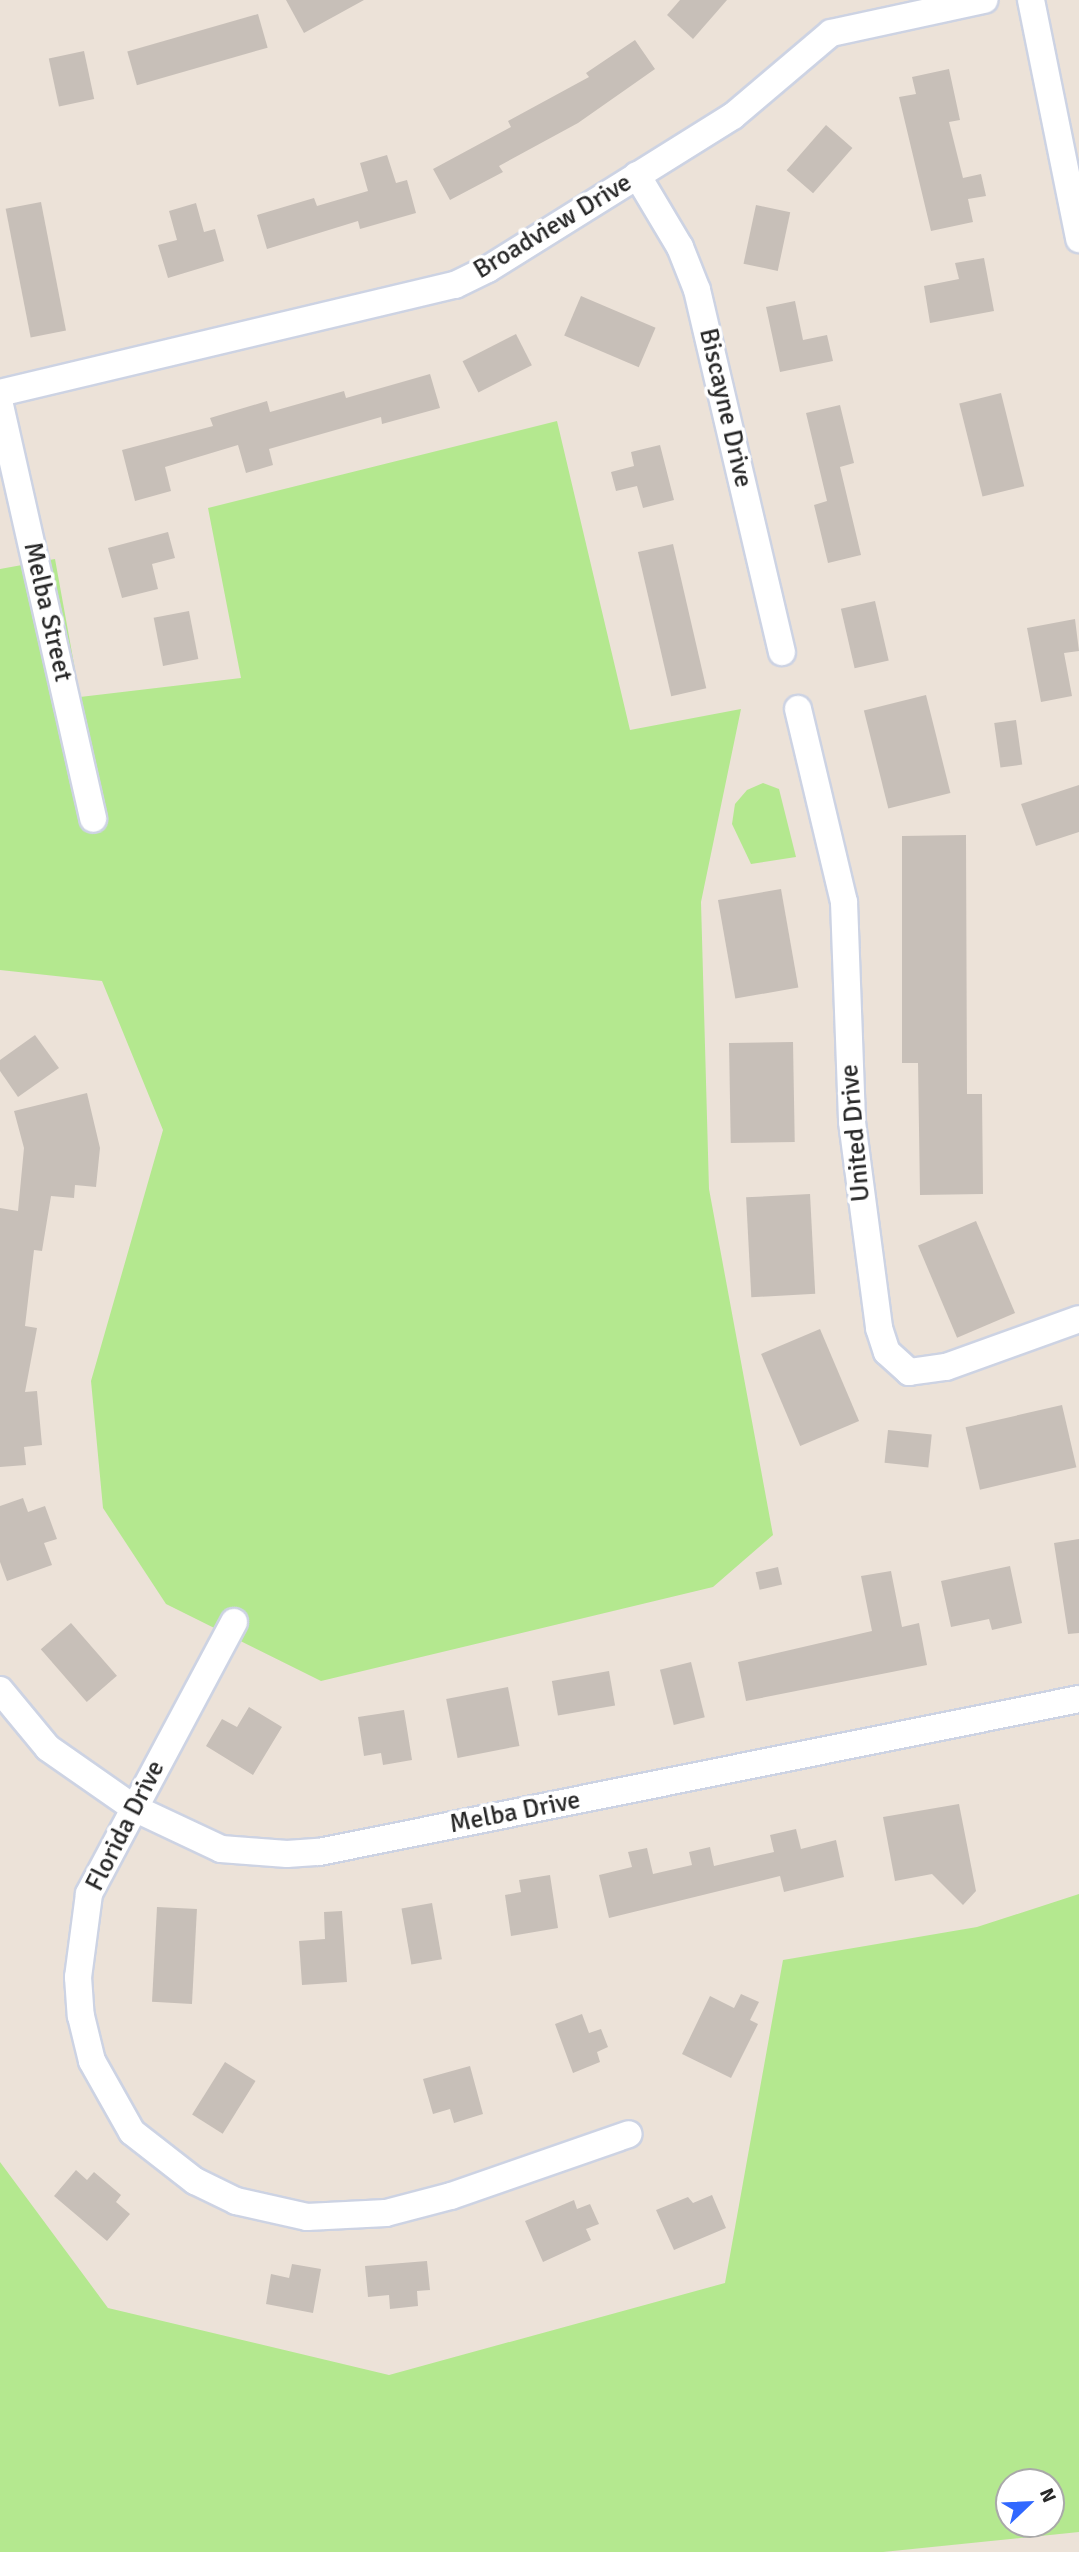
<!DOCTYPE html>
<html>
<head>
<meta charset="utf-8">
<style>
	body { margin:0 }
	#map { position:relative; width:1079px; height:2552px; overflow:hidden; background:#ece2d8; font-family:Signika,sans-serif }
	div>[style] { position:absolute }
	.green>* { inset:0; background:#b4e88f }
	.building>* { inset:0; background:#c7bfb8; transform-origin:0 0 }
	.roads { filter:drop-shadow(2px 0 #cdd3e3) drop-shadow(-2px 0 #cdd3e3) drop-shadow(0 2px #cdd3e3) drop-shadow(0 -2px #cdd3e3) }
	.minor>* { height:26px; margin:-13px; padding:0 13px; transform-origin:13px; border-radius:13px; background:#fff }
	span { translate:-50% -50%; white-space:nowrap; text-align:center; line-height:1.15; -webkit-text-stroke:7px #fff; paint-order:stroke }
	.street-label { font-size:26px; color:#282828 }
	.north { position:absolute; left:995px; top:2468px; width:70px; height:70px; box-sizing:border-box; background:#fff; border:2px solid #a9a9a9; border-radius:50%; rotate:67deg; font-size:19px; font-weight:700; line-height:28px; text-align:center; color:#282828 }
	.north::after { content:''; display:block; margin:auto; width:24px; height:32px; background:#3168ff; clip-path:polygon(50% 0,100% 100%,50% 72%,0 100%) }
</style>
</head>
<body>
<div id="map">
	<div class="green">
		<i style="clip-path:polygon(557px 421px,630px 730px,741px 709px,701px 902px,709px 1189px,773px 1535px,713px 1587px,321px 1681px,166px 1604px,103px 1508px,91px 1381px,163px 1130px,102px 981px,0 970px,0 569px,55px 559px,80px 697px,241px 678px,208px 508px)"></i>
		<i style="clip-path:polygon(763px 783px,779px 789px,796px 857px,751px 864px,732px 824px,735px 804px,747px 790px)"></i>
		<i style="clip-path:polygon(evenodd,1079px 1894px,1079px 2532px,883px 2552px,0 2552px,0 2162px,108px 2308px,389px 2375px,725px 2283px,783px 1960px,977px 1927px,1079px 1894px,1009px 2482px,1051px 2482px,1051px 2524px,1009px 2524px,1009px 2482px)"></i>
	</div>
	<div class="building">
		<i style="clip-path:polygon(286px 0,364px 0,304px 33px)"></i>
		<i style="clip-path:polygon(680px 0,727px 0,693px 39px,667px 15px)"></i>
		<i style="left:258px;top:14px;width:35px;height:136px;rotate:74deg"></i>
		<i style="clip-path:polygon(635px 40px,655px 69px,578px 123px,499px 166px,503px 172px,450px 200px,433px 169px,511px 127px,508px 121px,589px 77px,586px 73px)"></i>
		<i style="left:84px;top:51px;width:49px;height:36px;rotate:78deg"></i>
		<i style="clip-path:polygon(949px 69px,960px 120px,949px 122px,963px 178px,981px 174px,986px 196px,968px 199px,973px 222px,931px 231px,899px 97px,916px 94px,912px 77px)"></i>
		<i style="left:826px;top:125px;width:35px;height:60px;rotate:41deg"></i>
		<i style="clip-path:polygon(387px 155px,396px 183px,407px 180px,416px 213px,360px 229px,358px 221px,267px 249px,257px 215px,314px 198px,317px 206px,368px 191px,360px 163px)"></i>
		<i style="left:41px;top:202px;width:131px;height:36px;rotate:79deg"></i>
		<i style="clip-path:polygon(196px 203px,204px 232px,215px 229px,224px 261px,168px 278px,158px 245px,177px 240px,169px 211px)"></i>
		<i style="left:756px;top:205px;width:35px;height:60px;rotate:12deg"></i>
		<i style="clip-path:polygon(984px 258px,994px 311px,930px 323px,924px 286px,959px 279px,955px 263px)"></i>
		<i style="left:581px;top:296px;width:81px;height:43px;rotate:23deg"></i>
		<i style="clip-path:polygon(795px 301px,803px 340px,827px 335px,833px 361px,780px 372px,766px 307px)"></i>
		<i style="left:516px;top:334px;width:35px;height:60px;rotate:63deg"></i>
		<i style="clip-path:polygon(430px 374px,440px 408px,382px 424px,381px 417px,269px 449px,273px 465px,246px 473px,238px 445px,165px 467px,171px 491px,135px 501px,122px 450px,213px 426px,210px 418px,267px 401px,270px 412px,344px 391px,346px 398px)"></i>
		<i style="left:1001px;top:393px;width:96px;height:43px;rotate:76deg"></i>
		<i style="clip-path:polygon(840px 405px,854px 463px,840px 467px,861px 555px,828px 563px,814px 505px,827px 501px,806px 413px)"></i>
		<i style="clip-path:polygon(660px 445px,674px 500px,643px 508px,637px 486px,616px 491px,611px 472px,634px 466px,631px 452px)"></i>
		<i style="clip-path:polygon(168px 532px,175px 558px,152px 564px,158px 589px,122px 598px,108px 548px)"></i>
		<i style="left:673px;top:544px;width:148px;height:36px;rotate:77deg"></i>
		<i style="left:875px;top:601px;width:61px;height:35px;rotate:77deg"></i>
		<i style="left:189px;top:611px;width:49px;height:36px;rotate:79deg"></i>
		<i style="clip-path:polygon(1075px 619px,1079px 651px,1064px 653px,1072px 696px,1041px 702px,1027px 628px)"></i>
		<i style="left:926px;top:695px;width:101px;height:64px;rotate:76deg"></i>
		<i style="left:1016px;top:720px;width:45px;height:22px;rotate:82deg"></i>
		<i style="clip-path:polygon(1079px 785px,1079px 832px,1036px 846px,1021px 804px)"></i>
		<i style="clip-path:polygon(966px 835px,967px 1094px,982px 1094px,983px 1194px,920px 1195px,918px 1063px,902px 1063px,902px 836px)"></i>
		<i style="left:781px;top:889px;width:100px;height:64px;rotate:80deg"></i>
		<i style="clip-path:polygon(35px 1035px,59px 1068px,18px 1097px,0 1071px,0 1060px)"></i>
		<i style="left:793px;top:1042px;width:100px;height:64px;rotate:89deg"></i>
		<i style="clip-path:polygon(87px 1093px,100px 1148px,96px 1187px,75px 1185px,74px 1198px,51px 1196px,42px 1251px,34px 1250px,25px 1326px,37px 1328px,25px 1392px,37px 1391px,42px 1445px,24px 1447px,26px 1465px,0 1467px,0 1208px,18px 1211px,24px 1148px,14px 1111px)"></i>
		<i style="left:810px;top:1194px;width:100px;height:64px;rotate:87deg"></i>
		<i style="left:976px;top:1221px;width:100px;height:63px;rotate:67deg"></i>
		<i style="left:820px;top:1329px;width:100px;height:64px;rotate:67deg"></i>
		<i style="left:1062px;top:1405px;width:64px;height:99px;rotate:77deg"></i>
		<i style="left:888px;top:1430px;width:44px;height:33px;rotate:6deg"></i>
		<i style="clip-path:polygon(23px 1498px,28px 1512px,45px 1506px,57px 1539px,44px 1543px,52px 1565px,7px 1581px,0 1562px,0 1506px)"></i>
		<i style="clip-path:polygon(1079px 1539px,1079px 1633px,1068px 1634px,1054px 1543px)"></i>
		<i style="clip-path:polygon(1010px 1566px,1022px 1623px,992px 1630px,989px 1619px,951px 1627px,941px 1581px)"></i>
		<i style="left:778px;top:1567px;width:18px;height:23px;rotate:77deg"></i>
		<i style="clip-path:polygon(891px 1571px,902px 1627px,919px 1623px,927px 1665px,746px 1701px,738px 1662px,872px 1631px,861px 1576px)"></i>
		<i style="left:71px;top:1623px;width:70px;height:40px;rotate:49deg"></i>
		<i style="left:691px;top:1662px;width:57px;height:32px;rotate:76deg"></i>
		<i style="left:609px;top:1671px;width:35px;height:58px;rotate:80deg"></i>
		<i style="left:508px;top:1687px;width:60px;height:63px;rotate:79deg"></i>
		<i style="clip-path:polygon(249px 1707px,282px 1727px,253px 1775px,206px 1746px,222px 1719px,237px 1727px)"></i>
		<i style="clip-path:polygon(404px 1710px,412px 1760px,383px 1765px,381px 1753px,364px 1756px,358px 1717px)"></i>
		<i style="clip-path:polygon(959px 1804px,976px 1891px,963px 1905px,932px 1874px,895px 1881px,883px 1817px)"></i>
		<i style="clip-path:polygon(796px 1829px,801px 1849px,836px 1840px,844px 1877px,784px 1892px,780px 1876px,609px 1918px,599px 1875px,632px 1867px,628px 1852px,647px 1848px,653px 1874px,692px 1865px,689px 1852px,710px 1847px,714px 1866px,774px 1852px,770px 1835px)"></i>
		<i style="clip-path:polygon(550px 1875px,558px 1928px,511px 1936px,505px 1895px,521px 1892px,519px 1880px)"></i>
		<i style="left:432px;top:1903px;width:57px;height:31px;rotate:80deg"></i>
		<i style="left:157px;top:1907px;width:40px;height:95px;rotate:3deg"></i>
		<i style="clip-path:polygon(342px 1911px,347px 1982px,302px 1985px,299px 1941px,325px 1939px,324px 1912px)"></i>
		<i style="clip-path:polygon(741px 1994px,759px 2002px,750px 2020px,758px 2024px,731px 2078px,682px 2054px,710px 1996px,734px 2008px)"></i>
		<i style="clip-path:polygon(582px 2014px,589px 2033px,601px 2029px,608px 2047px,597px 2052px,600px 2062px,573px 2073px,555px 2024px)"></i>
		<i style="left:225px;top:2062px;width:36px;height:62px;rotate:32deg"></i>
		<i style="clip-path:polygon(470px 2066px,483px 2114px,454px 2123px,450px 2109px,433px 2114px,423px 2079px)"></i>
		<i style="clip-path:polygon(76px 2170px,87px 2180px,94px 2172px,121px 2195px,116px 2202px,130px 2214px,107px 2241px,54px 2196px)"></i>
		<i style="clip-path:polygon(712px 2195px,726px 2228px,674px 2250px,656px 2210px,688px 2197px,693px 2203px)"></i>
		<i style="clip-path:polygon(574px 2200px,577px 2209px,590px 2204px,599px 2224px,586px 2229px,591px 2240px,543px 2262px,525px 2221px)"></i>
		<i style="clip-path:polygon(427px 2261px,430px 2290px,417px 2291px,418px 2306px,390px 2309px,389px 2295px,368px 2297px,365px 2266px)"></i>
		<i style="clip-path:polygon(292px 2264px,321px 2269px,313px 2313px,266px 2304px,271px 2274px,289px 2278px)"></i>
	</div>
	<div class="roads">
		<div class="minor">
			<i style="left:1031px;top:0;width:244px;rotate:78.6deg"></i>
			<i style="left:637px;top:175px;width:84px;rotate:59.2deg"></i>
			<i style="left:680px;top:247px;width:46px;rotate:68.4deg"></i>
			<i style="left:697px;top:290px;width:372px;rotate:76.8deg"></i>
			<i style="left:0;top:393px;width:468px;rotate:-13.4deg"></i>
			<i style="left:455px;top:285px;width:37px;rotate:-26deg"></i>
			<i style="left:488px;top:269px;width:289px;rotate:-32deg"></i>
			<i style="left:733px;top:116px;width:128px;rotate:-40.3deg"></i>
			<i style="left:831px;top:33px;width:157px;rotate:-12.2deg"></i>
			<i style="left:0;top:405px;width:424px;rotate:77.3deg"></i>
			<i style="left:798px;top:709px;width:198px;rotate:76.6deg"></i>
			<i style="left:844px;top:902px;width:220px;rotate:87.9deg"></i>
			<i style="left:852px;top:1122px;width:208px;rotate:82.5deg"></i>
			<i style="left:879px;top:1328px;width:25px;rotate:72deg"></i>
			<i style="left:887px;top:1352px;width:30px;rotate:42deg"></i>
			<i style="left:909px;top:1372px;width:37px;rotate:-8deg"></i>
			<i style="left:946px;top:1367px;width:141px;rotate:-19.8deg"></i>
			<i style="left:234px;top:1622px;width:308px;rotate:118.1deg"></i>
			<i style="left:89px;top:1894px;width:84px;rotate:97.5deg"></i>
			<i style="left:78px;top:1977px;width:39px;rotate:86deg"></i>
			<i style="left:81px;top:2016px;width:46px;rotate:76.3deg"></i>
			<i style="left:92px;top:2061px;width:81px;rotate:60.6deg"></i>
			<i style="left:132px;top:2132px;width:80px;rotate:37.9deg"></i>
			<i style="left:195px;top:2181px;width:46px;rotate:26deg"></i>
			<i style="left:236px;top:2201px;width:73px;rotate:12.7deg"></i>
			<i style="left:307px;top:2217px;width:79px;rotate:-2.9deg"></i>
			<i style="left:386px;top:2213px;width:67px;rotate:-14.7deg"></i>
			<i style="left:451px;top:2196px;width:188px;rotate:-19.2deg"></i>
			<i style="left:0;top:1690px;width:75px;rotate:50.4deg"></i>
			<i style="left:48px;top:1748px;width:105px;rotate:34.9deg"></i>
			<i style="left:134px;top:1808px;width:96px;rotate:25.2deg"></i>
			<i style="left:221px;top:1849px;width:66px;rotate:4.3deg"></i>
			<i style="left:287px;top:1854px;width:32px;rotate:-4deg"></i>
			<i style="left:319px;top:1852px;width:775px;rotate:-11.38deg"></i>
		</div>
	</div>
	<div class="street-label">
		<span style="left:553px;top:227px;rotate:-31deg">Broadview Drive</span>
		<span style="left:725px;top:408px;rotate:77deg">Biscayne Drive</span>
		<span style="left:47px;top:612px;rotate:77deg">Melba Street</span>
		<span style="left:856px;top:1133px;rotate:-95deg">United Drive</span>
		<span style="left:515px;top:1813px;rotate:-11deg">Melba Drive</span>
		<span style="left:126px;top:1826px;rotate:-63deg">Florida Drive</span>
	</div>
	<div class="north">N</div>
</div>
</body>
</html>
